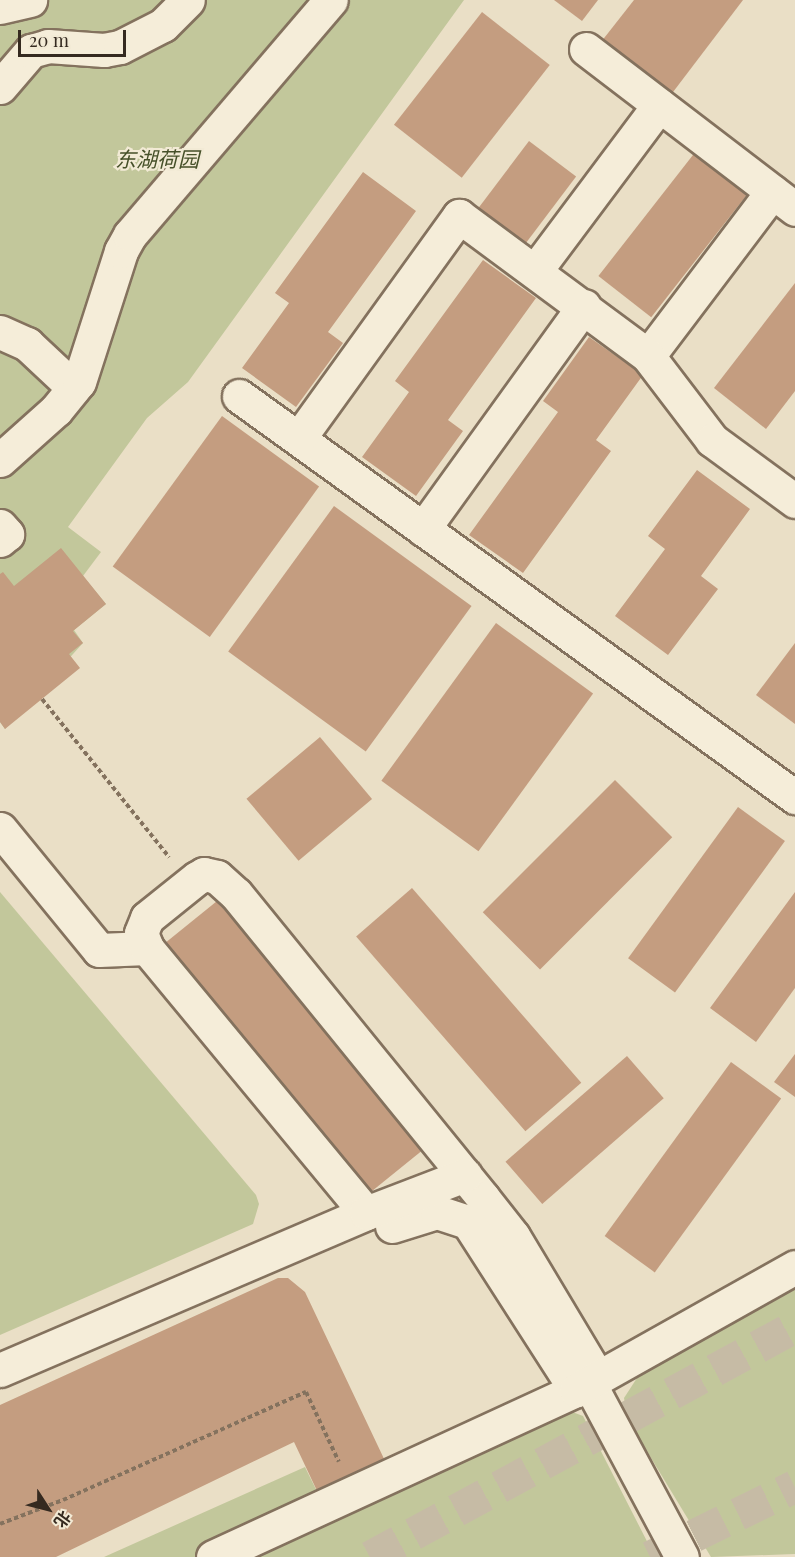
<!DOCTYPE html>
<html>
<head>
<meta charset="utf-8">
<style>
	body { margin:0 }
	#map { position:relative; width:795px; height:1557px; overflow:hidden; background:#eadfc6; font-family:"Playfair Display","Noto Sans SC",serif }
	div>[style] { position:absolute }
	.green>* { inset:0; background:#c2c79b }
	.building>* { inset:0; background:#c49d80; transform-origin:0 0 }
	.highway-tunnel>* { height:33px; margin-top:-16.5px; transform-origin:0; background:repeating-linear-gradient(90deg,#c6bba5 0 33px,transparent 0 49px) }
	.path>* { height:4px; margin-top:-2px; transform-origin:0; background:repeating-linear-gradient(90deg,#84725e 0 4.5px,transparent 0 7.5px) }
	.roads { filter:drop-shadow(2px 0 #84725e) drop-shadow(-2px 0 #84725e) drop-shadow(0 2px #84725e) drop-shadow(0 -2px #84725e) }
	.minor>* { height:33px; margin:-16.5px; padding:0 16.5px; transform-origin:16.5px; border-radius:16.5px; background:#f5edd9 }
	span { translate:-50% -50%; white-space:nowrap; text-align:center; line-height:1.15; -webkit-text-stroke:4.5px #f2ead5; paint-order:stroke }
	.park-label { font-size:21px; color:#465029; font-style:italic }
	.north { position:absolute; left:18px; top:1479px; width:60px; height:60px; -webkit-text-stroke:4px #f2ead5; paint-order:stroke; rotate:126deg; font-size:16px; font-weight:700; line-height:24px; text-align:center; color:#352a20 }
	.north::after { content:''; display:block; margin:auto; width:21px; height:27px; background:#352a20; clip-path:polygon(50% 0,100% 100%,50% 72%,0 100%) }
	.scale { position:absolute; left:18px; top:30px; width:108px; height:27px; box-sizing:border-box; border:3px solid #352a20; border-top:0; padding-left:8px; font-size:18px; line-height:21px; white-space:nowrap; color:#352a20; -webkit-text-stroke:4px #f2ead5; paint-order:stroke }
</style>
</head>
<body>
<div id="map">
	<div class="green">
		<i style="clip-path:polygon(0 0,464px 0,188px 382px,147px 418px,68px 527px,101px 552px,83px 576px,106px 604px,74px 630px,83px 643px,5px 729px,0 722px)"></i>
		<i style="clip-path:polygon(0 892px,256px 1195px,259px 1204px,253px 1224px,0 1335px)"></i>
		<i style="clip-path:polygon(795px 1284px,795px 1554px,711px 1557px,628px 1420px,624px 1398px,637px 1378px)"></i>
		<i style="clip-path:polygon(567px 1410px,583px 1416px,655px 1557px,104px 1557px,305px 1467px,331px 1520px)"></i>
	</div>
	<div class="building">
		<i style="clip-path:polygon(554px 0,598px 0,582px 21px)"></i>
		<i style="clip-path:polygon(634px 0,743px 0,670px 96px,601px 42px)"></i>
		<i style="left:482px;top:12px;width:86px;height:143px;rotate:38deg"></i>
		<i style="left:529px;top:141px;width:59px;height:84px;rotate:37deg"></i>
		<i style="left:700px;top:146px;width:67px;height:165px;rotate:38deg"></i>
		<i style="clip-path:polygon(363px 172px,416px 211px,328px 332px,343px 343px,296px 407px,242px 368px,289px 303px,275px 293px)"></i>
		<i style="clip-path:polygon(483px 260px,536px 298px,448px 420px,463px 431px,416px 496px,362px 457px,409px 392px,395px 381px)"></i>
		<i style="clip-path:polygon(795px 283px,795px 391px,766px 429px,714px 388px)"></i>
		<i style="clip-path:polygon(589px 337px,643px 375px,596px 440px,611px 451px,523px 573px,469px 535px,558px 412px,543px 401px)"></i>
		<i style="left:222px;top:416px;width:120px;height:186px;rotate:36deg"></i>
		<i style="clip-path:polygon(697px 470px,750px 509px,701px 576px,718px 589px,668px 655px,615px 616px,665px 549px,648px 536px)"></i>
		<i style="left:334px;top:506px;width:170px;height:180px;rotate:36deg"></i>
		<i style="clip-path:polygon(61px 548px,106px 604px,73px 631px,83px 643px,69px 654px,80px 668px,5px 729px,0 722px,0 574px,3px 572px,14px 586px)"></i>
		<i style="left:496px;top:623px;width:120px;height:195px;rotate:36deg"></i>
		<i style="clip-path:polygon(795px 643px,795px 724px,756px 695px)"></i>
		<i style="left:320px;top:737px;width:81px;height:96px;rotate:50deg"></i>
		<i style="left:615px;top:780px;width:81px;height:187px;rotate:45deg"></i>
		<i style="left:738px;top:807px;width:58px;height:187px;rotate:36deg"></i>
		<i style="left:412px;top:888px;width:258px;height:74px;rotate:49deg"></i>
		<i style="clip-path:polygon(795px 892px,795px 988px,756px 1042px,710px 1008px)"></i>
		<i style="left:222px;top:897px;width:323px;height:72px;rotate:51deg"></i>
		<i style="clip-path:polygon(795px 1054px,795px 1097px,774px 1082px)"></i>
		<i style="left:627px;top:1056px;width:56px;height:161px;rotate:49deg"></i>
		<i style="left:731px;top:1062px;width:62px;height:215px;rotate:36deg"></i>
		<i style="clip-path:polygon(278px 1278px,288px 1278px,305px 1292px,386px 1463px,319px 1495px,294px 1442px,56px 1557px,0 1557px,0 1405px)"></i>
	</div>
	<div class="highway-tunnel">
		<i style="left:370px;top:1557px;width:484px;rotate:-28.5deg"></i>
		<i style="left:650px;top:1557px;width:161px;rotate:-26.1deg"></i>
	</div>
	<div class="path">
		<i style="left:42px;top:699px;width:203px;rotate:51.2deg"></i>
		<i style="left:0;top:1524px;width:67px;rotate:-20.9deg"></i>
		<i style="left:63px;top:1500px;width:266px;rotate:-24deg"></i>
		<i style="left:306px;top:1392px;width:77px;rotate:64.8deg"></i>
	</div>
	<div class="roads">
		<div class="minor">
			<i style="left:0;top:7px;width:31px;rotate:-13deg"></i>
			<i style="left:586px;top:49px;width:263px;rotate:37.4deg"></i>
			<i style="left:0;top:87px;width:48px;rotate:-49.3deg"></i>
			<i style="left:31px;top:51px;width:18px;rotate:-16deg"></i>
			<i style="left:48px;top:46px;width:56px;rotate:4.1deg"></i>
			<i style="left:104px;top:50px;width:16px;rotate:-11deg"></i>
			<i style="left:120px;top:47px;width:48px;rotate:-27.1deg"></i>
			<i style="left:163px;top:25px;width:35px;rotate:-45deg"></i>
			<i style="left:535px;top:271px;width:207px;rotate:-53.2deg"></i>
			<i style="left:0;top:332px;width:30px;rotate:24deg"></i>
			<i style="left:27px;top:344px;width:64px;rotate:43.1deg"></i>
			<i style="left:648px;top:356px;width:206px;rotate:-52.9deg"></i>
			<i style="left:239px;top:396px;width:686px;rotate:35.8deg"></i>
			<i style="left:299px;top:438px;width:274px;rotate:-54.2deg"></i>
			<i style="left:459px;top:216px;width:235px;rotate:36.5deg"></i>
			<i style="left:648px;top:356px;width:106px;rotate:52.7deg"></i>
			<i style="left:712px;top:440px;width:103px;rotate:36.3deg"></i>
			<i style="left:0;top:460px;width:75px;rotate:-41.8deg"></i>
			<i style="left:56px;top:410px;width:36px;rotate:-51deg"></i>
			<i style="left:79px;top:382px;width:138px;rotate:-72.2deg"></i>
			<i style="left:121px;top:251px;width:18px;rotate:-61deg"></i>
			<i style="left:130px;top:235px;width:309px;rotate:-49.5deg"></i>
			<i style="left:0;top:526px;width:11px;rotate:49deg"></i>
			<i style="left:7px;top:534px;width:9px;rotate:139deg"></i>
			<i style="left:423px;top:529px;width:275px;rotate:-54.2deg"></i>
			<i style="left:0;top:829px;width:156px;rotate:50.7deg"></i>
			<i style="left:99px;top:950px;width:48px;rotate:-2.4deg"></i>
			<i style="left:366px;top:1213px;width:344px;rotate:-129.6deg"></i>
			<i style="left:147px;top:948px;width:16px;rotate:-112deg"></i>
			<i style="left:141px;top:933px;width:16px;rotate:-68deg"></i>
			<i style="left:147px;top:918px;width:64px;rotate:-38.7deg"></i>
			<i style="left:197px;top:878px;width:8px;rotate:-30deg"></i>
			<i style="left:204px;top:874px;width:13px;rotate:13deg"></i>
			<i style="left:217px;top:877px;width:25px;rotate:42deg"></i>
			<i style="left:236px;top:894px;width:392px;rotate:50.9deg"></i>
			<i style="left:483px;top:1198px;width:48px;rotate:51.7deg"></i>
			<i style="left:513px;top:1236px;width:165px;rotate:59.1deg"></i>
			<i style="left:392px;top:1226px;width:47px;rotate:-17.3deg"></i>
			<i style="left:437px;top:1212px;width:33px;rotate:18deg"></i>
			<i style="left:468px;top:1222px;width:200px;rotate:57.3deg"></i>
			<i style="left:0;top:1370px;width:398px;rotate:-23.2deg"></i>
			<i style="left:366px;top:1213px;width:106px;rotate:-21deg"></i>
			<i style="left:589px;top:1383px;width:197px;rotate:61.9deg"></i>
			<i style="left:213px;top:1557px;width:400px;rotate:-24.7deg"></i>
			<i style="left:576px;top:1390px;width:251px;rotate:-29.3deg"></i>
		</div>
	</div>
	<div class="park-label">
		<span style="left:157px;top:158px">东湖荷园</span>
	</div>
	<div class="north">北</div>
	<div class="scale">20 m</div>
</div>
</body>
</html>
